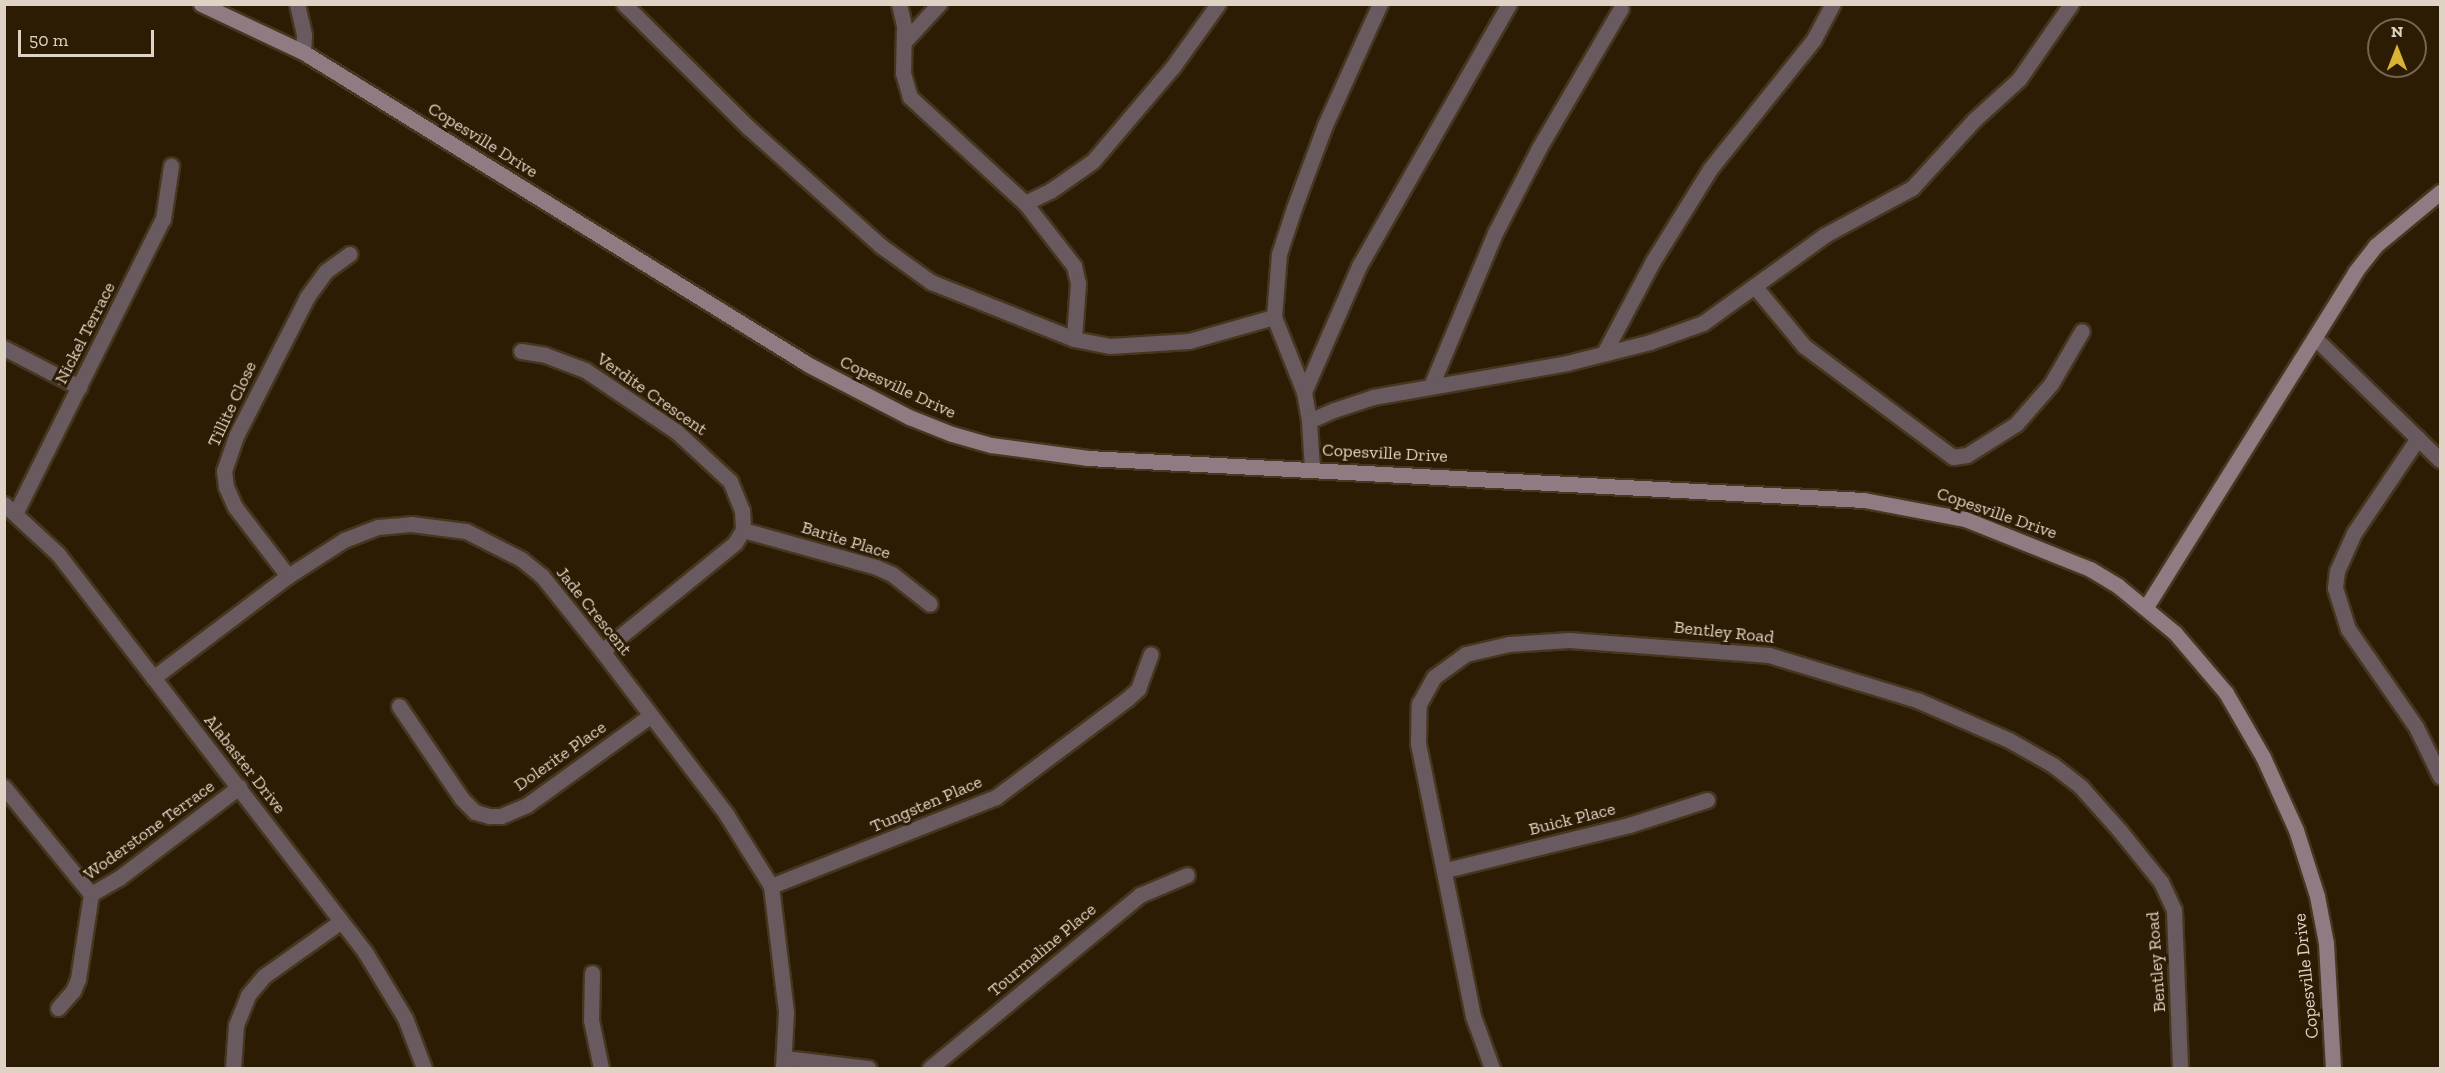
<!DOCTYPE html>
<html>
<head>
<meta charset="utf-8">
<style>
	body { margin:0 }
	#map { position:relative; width:2445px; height:1073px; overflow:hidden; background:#2d1c04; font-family:"Zilla Slab",serif }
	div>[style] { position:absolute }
	.roads { filter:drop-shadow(2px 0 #46361f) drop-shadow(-2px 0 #46361f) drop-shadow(0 2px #46361f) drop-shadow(0 -2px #46361f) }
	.street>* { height:15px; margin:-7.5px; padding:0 7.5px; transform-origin:7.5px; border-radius:7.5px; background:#685a5e }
	.secondary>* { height:15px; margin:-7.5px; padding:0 7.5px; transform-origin:7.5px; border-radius:7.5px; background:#917b82 }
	span { translate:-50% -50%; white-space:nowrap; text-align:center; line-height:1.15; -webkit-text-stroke:6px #2d1c04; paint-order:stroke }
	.street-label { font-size:18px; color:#dfd3c5 }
	.frame { position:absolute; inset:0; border:6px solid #dfd3c5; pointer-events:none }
	.north { position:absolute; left:2367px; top:18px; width:60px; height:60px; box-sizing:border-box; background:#2d1c04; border:2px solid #746551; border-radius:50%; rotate:0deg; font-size:16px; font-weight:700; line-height:24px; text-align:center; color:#dfd3c5 }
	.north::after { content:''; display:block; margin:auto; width:21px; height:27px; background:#dab333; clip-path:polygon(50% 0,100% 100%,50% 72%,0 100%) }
	.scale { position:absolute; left:18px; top:30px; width:136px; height:27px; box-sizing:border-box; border:3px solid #dfd3c5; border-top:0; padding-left:8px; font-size:18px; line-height:21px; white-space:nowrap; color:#dfd3c5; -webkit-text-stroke:4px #2d1c04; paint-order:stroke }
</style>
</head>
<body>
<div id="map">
	<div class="roads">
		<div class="street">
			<i style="left:297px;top:4px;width:32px;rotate:77deg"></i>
			<i style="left:304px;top:35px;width:17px;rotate:93deg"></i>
			<i style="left:624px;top:4px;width:176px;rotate:44.8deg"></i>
			<i style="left:749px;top:128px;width:177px;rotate:41.8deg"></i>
			<i style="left:881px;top:246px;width:62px;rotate:35.8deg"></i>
			<i style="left:931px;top:282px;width:154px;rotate:21.7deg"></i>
			<i style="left:1074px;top:339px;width:37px;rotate:11deg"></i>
			<i style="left:1110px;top:346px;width:79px;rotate:-3.6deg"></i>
			<i style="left:1189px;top:341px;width:88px;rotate:-15.8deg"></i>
			<i style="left:1274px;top:317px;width:81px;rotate:68.2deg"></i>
			<i style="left:1304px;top:392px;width:29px;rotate:80deg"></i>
			<i style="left:899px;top:4px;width:23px;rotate:77deg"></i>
			<i style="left:904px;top:26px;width:47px;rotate:91.2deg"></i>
			<i style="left:903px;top:73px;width:25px;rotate:74deg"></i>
			<i style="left:910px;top:97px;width:156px;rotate:42.7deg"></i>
			<i style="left:1025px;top:203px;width:80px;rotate:52.1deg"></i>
			<i style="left:1074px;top:266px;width:17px;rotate:77deg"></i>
			<i style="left:1078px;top:283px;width:56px;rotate:94.1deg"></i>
			<i style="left:904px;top:42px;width:52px;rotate:-47.4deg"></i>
			<i style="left:1025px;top:203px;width:28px;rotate:-26deg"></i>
			<i style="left:1050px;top:191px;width:52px;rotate:-34.9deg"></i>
			<i style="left:1093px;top:161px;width:122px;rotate:-49.7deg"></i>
			<i style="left:1172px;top:68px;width:79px;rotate:-54.3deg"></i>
			<i style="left:1756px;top:288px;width:75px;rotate:50.4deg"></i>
			<i style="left:1804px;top:346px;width:186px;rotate:36.7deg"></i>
			<i style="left:1953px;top:457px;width:14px;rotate:-8deg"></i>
			<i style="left:1967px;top:455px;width:58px;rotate:-32.3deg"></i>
			<i style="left:2016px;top:424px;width:53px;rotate:-48.8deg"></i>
			<i style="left:2051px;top:384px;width:61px;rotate:-59.7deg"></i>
			<i style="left:1274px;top:317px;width:63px;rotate:-85.5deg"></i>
			<i style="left:1279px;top:254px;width:48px;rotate:-71.9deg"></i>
			<i style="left:1294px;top:208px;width:89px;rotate:-69.5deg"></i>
			<i style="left:1325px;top:125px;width:133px;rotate:-65.6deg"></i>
			<i style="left:2316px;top:339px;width:173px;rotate:44.3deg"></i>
			<i style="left:4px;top:348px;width:85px;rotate:27.5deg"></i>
			<i style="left:521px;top:351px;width:24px;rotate:9deg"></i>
			<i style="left:545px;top:355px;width:43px;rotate:20.6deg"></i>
			<i style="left:585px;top:370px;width:111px;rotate:34deg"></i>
			<i style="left:677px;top:432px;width:72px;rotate:42.8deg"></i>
			<i style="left:730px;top:481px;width:31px;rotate:68deg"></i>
			<i style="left:742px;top:510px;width:20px;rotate:87deg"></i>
			<i style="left:743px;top:530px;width:15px;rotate:122deg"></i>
			<i style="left:735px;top:543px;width:171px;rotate:140.9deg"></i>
			<i style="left:1604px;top:353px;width:104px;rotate:-62deg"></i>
			<i style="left:1653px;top:261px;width:108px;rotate:-58.2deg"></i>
			<i style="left:1710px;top:169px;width:166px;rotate:-51.3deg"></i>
			<i style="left:1814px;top:39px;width:40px;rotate:-62deg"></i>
			<i style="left:1431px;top:386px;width:166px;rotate:-67.3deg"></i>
			<i style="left:1495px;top:233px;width:96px;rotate:-62.6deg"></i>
			<i style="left:1539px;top:148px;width:162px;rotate:-59.6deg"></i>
			<i style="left:1304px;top:392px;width:137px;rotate:-66.4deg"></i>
			<i style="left:1359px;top:266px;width:302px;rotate:-60.2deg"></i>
			<i style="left:2418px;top:438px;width:115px;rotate:124deg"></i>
			<i style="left:2354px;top:533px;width:42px;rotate:114.1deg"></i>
			<i style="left:2337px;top:571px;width:17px;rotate:97deg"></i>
			<i style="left:2335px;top:588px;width:43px;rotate:72.4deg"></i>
			<i style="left:2348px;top:629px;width:119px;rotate:55.2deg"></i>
			<i style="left:2416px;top:727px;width:55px;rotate:63.9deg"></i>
			<i style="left:1312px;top:468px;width:47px;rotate:-93.7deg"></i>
			<i style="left:1309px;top:421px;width:27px;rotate:-24deg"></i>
			<i style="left:1334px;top:410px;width:41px;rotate:-18.4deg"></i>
			<i style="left:1373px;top:397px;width:197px;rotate:-9.9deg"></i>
			<i style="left:1567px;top:363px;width:86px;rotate:-14.2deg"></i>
			<i style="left:1650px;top:342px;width:56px;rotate:-19.7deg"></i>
			<i style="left:1703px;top:323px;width:150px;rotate:-35.8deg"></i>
			<i style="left:1825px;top:235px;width:99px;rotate:-28.4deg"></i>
			<i style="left:1912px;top:188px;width:92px;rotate:-47.6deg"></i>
			<i style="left:1974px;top:120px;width:61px;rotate:-42.3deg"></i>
			<i style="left:2019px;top:79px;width:91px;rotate:-55.3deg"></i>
			<i style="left:4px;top:504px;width:74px;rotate:42.8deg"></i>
			<i style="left:58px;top:554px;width:503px;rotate:52.35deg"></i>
			<i style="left:365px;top:952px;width:77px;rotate:58.8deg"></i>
			<i style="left:405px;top:1018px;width:53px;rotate:69.2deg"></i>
			<i style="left:16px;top:512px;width:328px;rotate:-63.4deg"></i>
			<i style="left:163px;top:219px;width:54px;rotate:-81.4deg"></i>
			<i style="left:743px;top:530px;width:138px;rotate:15.5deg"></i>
			<i style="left:876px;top:567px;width:17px;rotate:24deg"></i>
			<i style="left:892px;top:574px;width:48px;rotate:38.3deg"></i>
			<i style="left:288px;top:576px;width:87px;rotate:-127.5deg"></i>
			<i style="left:235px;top:507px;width:22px;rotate:-114deg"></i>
			<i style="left:226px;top:487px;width:16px;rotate:-97deg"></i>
			<i style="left:224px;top:471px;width:37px;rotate:-71deg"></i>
			<i style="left:236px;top:436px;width:156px;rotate:-62.9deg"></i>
			<i style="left:307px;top:297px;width:32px;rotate:-54deg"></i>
			<i style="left:326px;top:271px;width:29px;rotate:-36deg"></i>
			<i style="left:153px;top:678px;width:169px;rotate:-37.1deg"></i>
			<i style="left:288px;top:576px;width:67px;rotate:-32.7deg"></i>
			<i style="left:344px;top:540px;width:36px;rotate:-21deg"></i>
			<i style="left:378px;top:527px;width:33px;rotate:-5deg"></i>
			<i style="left:411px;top:524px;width:55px;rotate:7.3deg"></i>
			<i style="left:466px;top:531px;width:62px;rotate:27deg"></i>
			<i style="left:521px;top:559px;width:27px;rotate:39deg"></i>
			<i style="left:542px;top:576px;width:96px;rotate:51.3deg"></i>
			<i style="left:602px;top:651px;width:205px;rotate:52.7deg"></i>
			<i style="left:726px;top:814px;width:85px;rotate:58deg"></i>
			<i style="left:771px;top:886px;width:127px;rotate:83.2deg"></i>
			<i style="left:786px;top:1012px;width:56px;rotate:93.1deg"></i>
			<i style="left:399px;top:706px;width:112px;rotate:55.9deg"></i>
			<i style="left:462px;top:799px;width:18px;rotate:45deg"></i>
			<i style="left:475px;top:812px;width:15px;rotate:16deg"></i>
			<i style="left:489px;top:816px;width:12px"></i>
			<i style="left:501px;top:816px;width:28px;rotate:-23deg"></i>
			<i style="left:527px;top:805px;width:152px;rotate:-35.9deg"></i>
			<i style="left:4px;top:787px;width:138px;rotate:50.9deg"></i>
			<i style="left:1446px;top:870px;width:188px;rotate:-13.8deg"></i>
			<i style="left:1629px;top:825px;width:82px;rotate:-17.8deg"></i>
			<i style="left:771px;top:886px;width:242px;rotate:-21.6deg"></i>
			<i style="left:996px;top:797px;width:164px;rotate:-36.8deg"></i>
			<i style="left:1127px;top:699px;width:15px;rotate:-42deg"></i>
			<i style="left:1138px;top:689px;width:37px;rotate:-70deg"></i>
			<i style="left:592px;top:973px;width:47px;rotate:91.2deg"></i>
			<i style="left:591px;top:1020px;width:49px;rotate:78.2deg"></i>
			<i style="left:58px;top:1008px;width:23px;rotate:-49deg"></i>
			<i style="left:73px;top:991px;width:13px;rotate:-67deg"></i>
			<i style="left:78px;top:979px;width:86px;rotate:-81.3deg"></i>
			<i style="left:91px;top:894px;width:32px;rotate:-30deg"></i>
			<i style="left:119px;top:878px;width:151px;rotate:-37.2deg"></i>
			<i style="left:786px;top:1058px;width:83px;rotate:7deg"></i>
			<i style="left:233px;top:1068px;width:43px;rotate:-86deg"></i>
			<i style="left:236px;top:1025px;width:32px;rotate:-68deg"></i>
			<i style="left:248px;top:995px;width:25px;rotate:-50deg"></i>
			<i style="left:264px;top:976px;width:93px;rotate:-35.4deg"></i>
			<i style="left:930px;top:1068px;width:272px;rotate:-39.5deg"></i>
			<i style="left:1140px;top:895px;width:51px;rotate:-23.1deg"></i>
			<i style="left:1492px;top:1068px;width:55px;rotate:-110.1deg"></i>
			<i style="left:1473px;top:1016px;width:278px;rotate:-101.4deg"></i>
			<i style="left:1418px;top:743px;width:39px;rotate:-89deg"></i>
			<i style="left:1419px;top:704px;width:31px;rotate:-61deg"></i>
			<i style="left:1434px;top:677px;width:39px;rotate:-36deg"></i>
			<i style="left:1466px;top:654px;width:44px;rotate:-13.1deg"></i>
			<i style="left:1509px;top:644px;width:60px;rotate:-3.8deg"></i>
			<i style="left:1569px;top:640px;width:201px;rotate:4.3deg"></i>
			<i style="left:1769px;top:655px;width:155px;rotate:16.9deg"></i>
			<i style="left:1917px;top:700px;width:100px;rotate:23.5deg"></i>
			<i style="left:2009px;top:740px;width:51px;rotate:29.6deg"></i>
			<i style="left:2053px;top:765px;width:36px;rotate:38deg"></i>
			<i style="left:2081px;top:787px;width:59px;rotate:48.4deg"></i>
			<i style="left:2120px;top:831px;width:65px;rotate:51.2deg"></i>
			<i style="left:2161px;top:882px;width:31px;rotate:65deg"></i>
			<i style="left:2174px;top:910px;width:158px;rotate:87.8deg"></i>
		</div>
		<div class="secondary">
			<i style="left:201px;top:4px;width:113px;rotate:25.2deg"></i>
			<i style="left:303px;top:52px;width:595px;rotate:31.74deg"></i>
			<i style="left:809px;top:365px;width:113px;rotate:27.5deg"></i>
			<i style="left:909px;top:417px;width:46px;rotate:21.6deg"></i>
			<i style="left:952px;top:434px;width:41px;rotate:15.8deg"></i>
			<i style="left:991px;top:445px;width:98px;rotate:7.6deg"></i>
			<i style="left:1088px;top:458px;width:777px;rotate:3.1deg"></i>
			<i style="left:1864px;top:500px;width:103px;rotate:10.7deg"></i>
			<i style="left:1965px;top:519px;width:135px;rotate:21.8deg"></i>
			<i style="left:2090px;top:569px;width:33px;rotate:31deg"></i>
			<i style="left:2118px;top:586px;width:74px;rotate:39.5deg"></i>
			<i style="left:2175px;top:633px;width:79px;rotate:49.6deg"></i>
			<i style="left:2226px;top:693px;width:74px;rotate:60deg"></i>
			<i style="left:2263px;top:757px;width:80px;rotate:65.7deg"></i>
			<i style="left:2296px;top:830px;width:69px;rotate:72.3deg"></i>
			<i style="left:2317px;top:896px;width:48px;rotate:79.2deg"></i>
			<i style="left:2326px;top:943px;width:125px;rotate:86.8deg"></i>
			<i style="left:2146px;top:607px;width:395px;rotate:-58deg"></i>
			<i style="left:2355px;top:272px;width:33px;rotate:-52deg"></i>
			<i style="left:2375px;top:246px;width:85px;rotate:-39.7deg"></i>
		</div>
	</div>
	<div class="street-label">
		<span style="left:483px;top:140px;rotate:32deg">Copesville Drive</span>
		<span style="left:85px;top:333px;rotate:-63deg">Nickel Terrace</span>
		<span style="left:898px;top:387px;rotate:25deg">Copesville Drive</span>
		<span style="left:652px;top:394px;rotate:35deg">Verdite Crescent</span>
		<span style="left:232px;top:404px;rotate:-65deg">Tillite Close</span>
		<span style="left:1385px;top:453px;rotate:3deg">Copesville Drive</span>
		<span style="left:1997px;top:513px;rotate:19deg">Copesville Drive</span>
		<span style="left:846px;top:540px;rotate:17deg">Barite Place</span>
		<span style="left:594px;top:611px;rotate:51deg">Jade Crescent</span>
		<span style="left:1724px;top:632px;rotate:6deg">Bentley Road</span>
		<span style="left:560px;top:756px;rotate:-35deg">Dolerite Place</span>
		<span style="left:245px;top:764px;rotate:52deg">Alabaster Drive</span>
		<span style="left:926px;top:804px;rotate:-23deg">Tungsten Place</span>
		<span style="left:1572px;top:819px;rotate:-14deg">Buick Place</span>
		<span style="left:149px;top:830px;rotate:-36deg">Woderstone Terrace</span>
		<span style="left:1042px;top:950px;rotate:-40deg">Tourmaline Place</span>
		<span style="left:2156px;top:962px;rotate:-94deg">Bentley Road</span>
		<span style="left:2306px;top:976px;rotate:-96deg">Copesville Drive</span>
	</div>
	<div class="frame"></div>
	<div class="north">N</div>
	<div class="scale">50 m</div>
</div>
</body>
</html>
